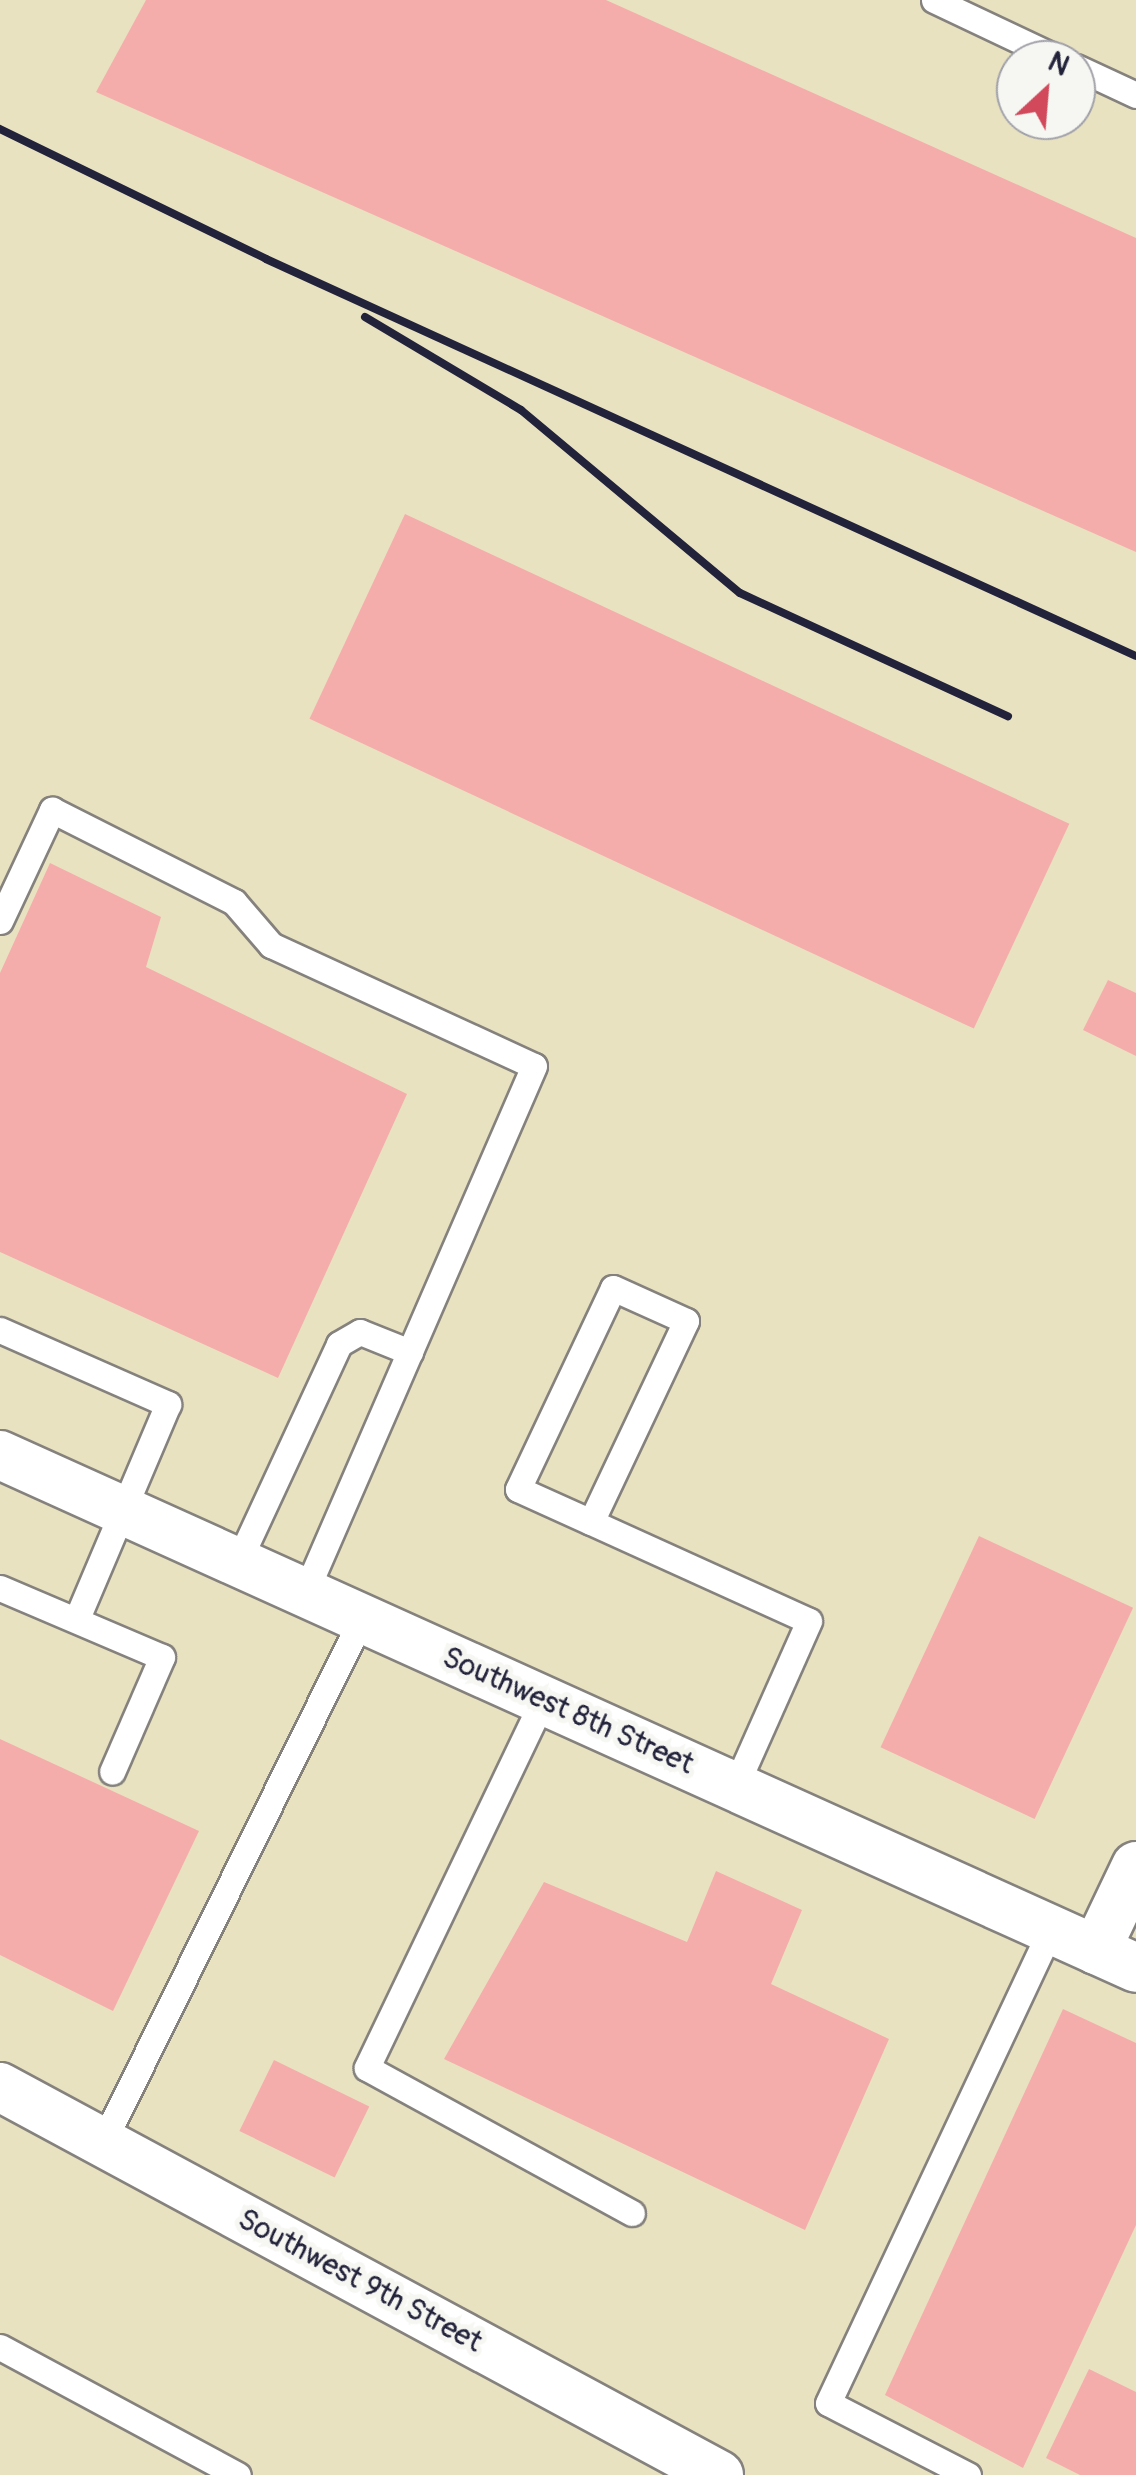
<!DOCTYPE html>
<html>
<head>
<meta charset="utf-8">
<style>
	body { margin:0 }
	#map { position:relative; width:1136px; height:2475px; overflow:hidden; background:#e8e2c1; font-family:Pangolin,sans-serif }
	div>[style] { position:absolute }
	.building>* { inset:0; background:#f5adab; transform-origin:0 0 }
	.roads { filter:drop-shadow(2px 0 #85827e) drop-shadow(-2px 0 #85827e) drop-shadow(0 2px #85827e) drop-shadow(0 -2px #85827e) }
	.service>* { height:25px; margin:-12.5px; padding:0 12.5px; transform-origin:12.5px; border-radius:12.5px; background:#fff }
	.minor>* { height:48px; margin:-24px; padding:0 24px; transform-origin:24px; border-radius:24px; background:#fff }
	.rail>* { height:8px; margin:-4px; padding:0 4px; transform-origin:4px; border-radius:4px; background:#22223b }
	span { translate:-50% -50%; white-space:nowrap; text-align:center; line-height:1.15; -webkit-text-stroke:10px #f6f6f2; paint-order:stroke }
	.street-label { font-size:30px; color:#22223b }
	.north { position:absolute; left:996px; top:40px; width:100px; height:100px; box-sizing:border-box; background:#f6f6f2; border:2px solid #a1a1a9; border-radius:50%; rotate:26deg; font-size:28px; font-weight:700; line-height:40px; text-align:center; color:#22223b }
	.north::after { content:''; display:block; margin:auto; width:35px; height:45px; background:#d1495b; clip-path:polygon(50% 0,100% 100%,50% 72%,0 100%) }
</style>
</head>
<body>
<div id="map">
	<div class="building">
		<i style="clip-path:polygon(146px 0,606px 0,1136px 238px,1136px 552px,96px 92px)"></i>
		<i style="left:405px;top:514px;width:733px;height:226px;rotate:25deg"></i>
		<i style="clip-path:polygon(50px 863px,161px 917px,146px 967px,407px 1094px,278px 1378px,0 1252px,0 973px)"></i>
		<i style="clip-path:polygon(1108px 980px,1136px 993px,1136px 1056px,1083px 1030px)"></i>
		<i style="left:979px;top:1536px;width:170px;height:233px;rotate:25deg"></i>
		<i style="clip-path:polygon(0 1739px,199px 1831px,113px 2011px,0 1955px)"></i>
		<i style="clip-path:polygon(716px 1871px,802px 1910px,771px 1984px,889px 2039px,805px 2230px,444px 2059px,544px 1882px,687px 1942px)"></i>
		<i style="clip-path:polygon(1063px 2009px,1136px 2043px,1136px 2225px,1023px 2468px,885px 2395px)"></i>
		<i style="left:274px;top:2060px;width:106px;height:79px;rotate:26deg"></i>
		<i style="clip-path:polygon(1089px 2369px,1136px 2392px,1136px 2475px,1080px 2475px,1046px 2458px)"></i>
	</div>
	<div class="roads">
		<div class="service">
			<i style="left:934px;top:0;width:140px;rotate:25.3deg"></i>
			<i style="left:1076px;top:67px;width:66px;rotate:25deg"></i>
			<i style="left:0;top:921px;width:123px;rotate:-64.9deg"></i>
			<i style="left:52px;top:810px;width:204px;rotate:26.8deg"></i>
			<i style="left:234px;top:902px;width:57px;rotate:49.3deg"></i>
			<i style="left:271px;top:945px;width:289px;rotate:24.7deg"></i>
			<i style="left:534px;top:1066px;width:575px;rotate:113.49deg"></i>
			<i style="left:0;top:1330px;width:184px;rotate:23.8deg"></i>
			<i style="left:168px;top:1404px;width:233px;rotate:113deg"></i>
			<i style="left:591px;top:1522px;width:80px;rotate:-155.7deg"></i>
			<i style="left:518px;top:1489px;width:222px;rotate:-64.7deg"></i>
			<i style="left:613px;top:1288px;width:80px;rotate:24.3deg"></i>
			<i style="left:686px;top:1321px;width:222px;rotate:115.3deg"></i>
			<i style="left:591px;top:1522px;width:239px;rotate:24.4deg"></i>
			<i style="left:809px;top:1621px;width:182px;rotate:114deg"></i>
			<i style="left:238px;top:1562px;width:240px;rotate:-65.1deg"></i>
			<i style="left:339px;top:1344px;width:24px;rotate:-30deg"></i>
			<i style="left:360px;top:1332px;width:54px;rotate:21.8deg"></i>
			<i style="left:0;top:1588px;width:176px;rotate:23.1deg"></i>
			<i style="left:162px;top:1657px;width:125px;rotate:113.5deg"></i>
			<i style="left:543px;top:1700px;width:408px;rotate:115.6deg"></i>
			<i style="left:367px;top:2068px;width:302px;rotate:28.7deg"></i>
			<i style="left:103px;top:2142px;width:585px;rotate:-63.7deg"></i>
			<i style="left:0;top:2347px;width:270px;rotate:28.3deg"></i>
			<i style="left:968px;top:2475px;width:157px;rotate:-152.8deg"></i>
			<i style="left:828px;top:2403px;width:524px;rotate:-64.8deg"></i>
		</div>
		<div class="minor">
			<i style="left:0;top:1455px;width:1246px;rotate:24.3deg"></i>
			<i style="left:1096px;top:1950px;width:93px;rotate:-64.5deg"></i>
			<i style="left:0;top:2087px;width:817px;rotate:28.35deg"></i>
		</div>
	</div>
	<div class="rail">
		<i style="left:0;top:129px;width:296px;rotate:26deg"></i>
		<i style="left:266px;top:259px;width:956px;rotate:24.53deg"></i>
		<i style="left:365px;top:317px;width:182px;rotate:30.8deg"></i>
		<i style="left:521px;top:410px;width:285px;rotate:39.9deg"></i>
		<i style="left:740px;top:593px;width:295px;rotate:24.7deg"></i>
	</div>
	<div class="street-label">
		<span style="left:568px;top:1711px;rotate:24deg">Southwest 8th Street</span>
		<span style="left:360px;top:2281px;rotate:28deg">Southwest 9th Street</span>
	</div>
	<div class="north">N</div>
</div>
</body>
</html>
